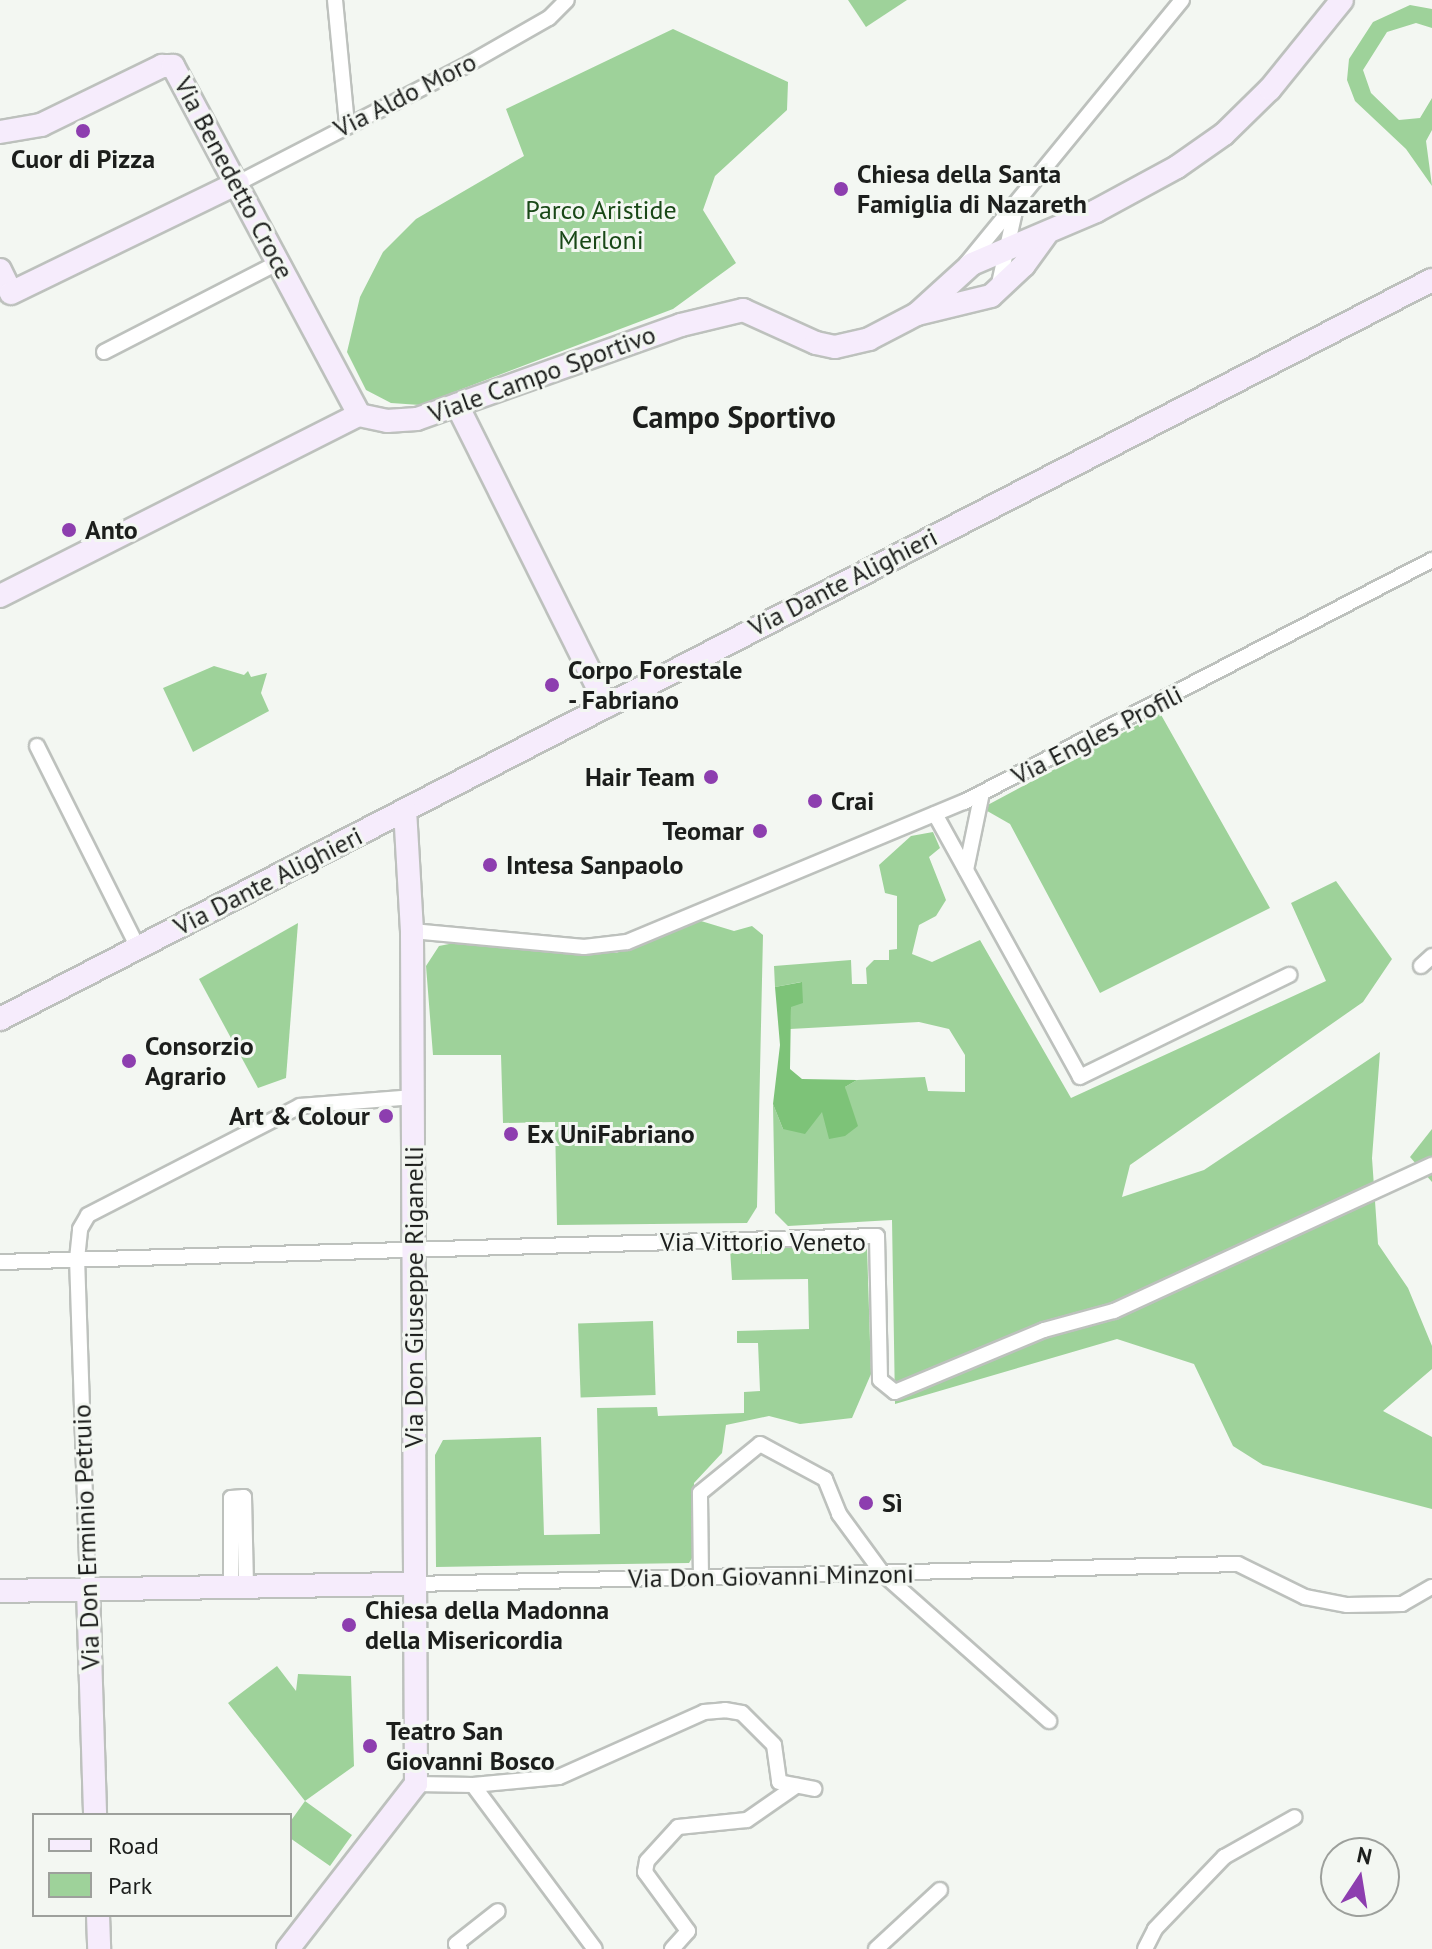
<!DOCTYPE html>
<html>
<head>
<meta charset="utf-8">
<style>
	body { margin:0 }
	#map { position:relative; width:1432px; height:1949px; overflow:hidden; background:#f3f7f2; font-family:"PT Sans",sans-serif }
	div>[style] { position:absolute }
	.green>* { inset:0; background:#9ed29a; transform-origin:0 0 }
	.water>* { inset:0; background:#7dc378 }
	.roads { filter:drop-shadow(2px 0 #bdc1bd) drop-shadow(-2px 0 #bdc1bd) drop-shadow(0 2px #bdc1bd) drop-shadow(0 -2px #bdc1bd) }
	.street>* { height:14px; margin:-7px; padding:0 7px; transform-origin:7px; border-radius:7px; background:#fff }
	.secondary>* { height:22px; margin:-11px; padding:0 11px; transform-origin:11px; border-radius:11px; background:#f6ecfc }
	.dots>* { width:22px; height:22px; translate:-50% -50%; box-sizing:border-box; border:4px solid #f3f7f2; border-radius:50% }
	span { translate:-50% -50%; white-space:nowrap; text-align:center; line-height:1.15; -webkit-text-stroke:6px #f3f7f2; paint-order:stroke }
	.street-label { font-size:26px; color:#1c1e1c }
	.poi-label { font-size:26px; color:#1c1e1c; font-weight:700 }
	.left { translate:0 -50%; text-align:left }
	.right { translate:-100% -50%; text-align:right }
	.park-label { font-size:26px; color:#194817 }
	.quarter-label { font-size:30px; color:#1c1e1c; font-weight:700 }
	.legend { position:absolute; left:32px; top:1813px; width:260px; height:104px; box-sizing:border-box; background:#f3f7f2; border:2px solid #9da09c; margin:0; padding:10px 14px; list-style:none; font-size:24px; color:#1c1e1c }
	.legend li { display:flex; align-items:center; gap:16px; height:40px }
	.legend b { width:40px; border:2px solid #9da09c }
	.north { position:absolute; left:1320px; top:1837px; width:80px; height:80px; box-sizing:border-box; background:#f3f7f2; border:2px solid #9da09c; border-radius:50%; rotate:12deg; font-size:22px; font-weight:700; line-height:32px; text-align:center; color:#1c1e1c }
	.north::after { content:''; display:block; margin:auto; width:28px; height:36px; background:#8d3eaf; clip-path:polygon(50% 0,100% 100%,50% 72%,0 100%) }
</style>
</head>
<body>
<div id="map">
	<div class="green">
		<i style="clip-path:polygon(848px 0,907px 0,866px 27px)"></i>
		<i style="clip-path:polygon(1410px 5px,1432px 9px,1432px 28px,1416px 23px,1387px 32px,1363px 70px,1371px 93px,1399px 120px,1420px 118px,1432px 98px,1432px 130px,1426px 141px,1432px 186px,1406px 149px,1355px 101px,1347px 80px,1349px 59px,1373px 22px)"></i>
		<i style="clip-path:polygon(673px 29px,788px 82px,787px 110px,715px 176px,703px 210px,736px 263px,673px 309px,420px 405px,391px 403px,366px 390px,347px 352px,360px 297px,383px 252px,416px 219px,524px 156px,506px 109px)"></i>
		<i style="clip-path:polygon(214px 666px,244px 675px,248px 671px,251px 677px,267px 673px,261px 693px,269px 711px,193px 752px,163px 688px)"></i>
		<i style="clip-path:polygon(1160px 713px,1270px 908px,1100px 993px,1010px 824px,982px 808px)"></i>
		<i style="clip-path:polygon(933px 832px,940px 848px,929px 857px,946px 900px,936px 916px,919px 925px,912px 954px,932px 962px,980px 940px,1071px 1098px,1326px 981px,1291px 903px,1336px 881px,1392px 959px,1363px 1002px,1130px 1165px,1122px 1197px,1204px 1170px,1380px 1052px,1372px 1158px,1378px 1244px,1408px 1288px,1432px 1346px,1432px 1369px,1383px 1411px,1432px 1437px,1432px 1509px,1263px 1465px,1233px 1446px,1194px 1364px,1117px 1339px,895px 1404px,892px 1220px,788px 1226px,775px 1213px,773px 1104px,783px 1129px,846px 1098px,845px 1087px,857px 1080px,925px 1077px,928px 1091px,965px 1092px,965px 1055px,949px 1029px,919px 1022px,790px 1029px,791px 1006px,801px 982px,775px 987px,774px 966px,851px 960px,852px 984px,867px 984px,866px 968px,874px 960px,889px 960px,889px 950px,897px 949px,897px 896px,885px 893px,879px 865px,911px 836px)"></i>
		<i style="clip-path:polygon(701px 921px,734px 931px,752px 926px,763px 935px,757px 1207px,747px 1223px,557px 1225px,555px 1122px,503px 1123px,501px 1055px,433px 1055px,426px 966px,439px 946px,454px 943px,616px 953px)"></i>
		<i style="clip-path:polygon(298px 923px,286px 1078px,258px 1088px,199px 979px)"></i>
		<i style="clip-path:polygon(1432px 1129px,1432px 1182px,1410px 1157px)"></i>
		<i style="clip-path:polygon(867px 1246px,871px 1374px,852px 1418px,800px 1424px,769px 1416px,726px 1425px,722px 1453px,694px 1483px,695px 1553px,689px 1563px,436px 1567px,435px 1455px,443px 1440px,541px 1437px,544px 1535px,600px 1534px,597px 1408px,657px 1407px,658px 1416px,744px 1413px,744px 1392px,760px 1391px,758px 1343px,737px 1343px,737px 1331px,809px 1329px,808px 1279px,732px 1280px,730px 1249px)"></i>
		<i style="left:653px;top:1321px;width:74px;height:75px;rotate:88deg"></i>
		<i style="clip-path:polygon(277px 1666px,296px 1691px,298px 1674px,351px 1676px,354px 1766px,305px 1801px,352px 1835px,330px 1866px,290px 1838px,290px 1822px,305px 1801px,228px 1703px)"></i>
	</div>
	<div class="water">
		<i style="clip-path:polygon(802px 982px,803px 1003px,791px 1007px,790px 1069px,802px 1079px,857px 1080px,845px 1087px,858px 1126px,845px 1136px,829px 1139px,822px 1112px,805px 1134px,783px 1129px,773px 1104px,780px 1045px,775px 987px)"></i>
	</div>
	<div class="roads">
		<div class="street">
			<i style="left:335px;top:0;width:126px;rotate:84.5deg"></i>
			<i style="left:238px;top:183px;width:253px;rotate:-27.3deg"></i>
			<i style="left:463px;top:67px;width:99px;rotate:-29.7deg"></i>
			<i style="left:549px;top:18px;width:25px;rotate:-45deg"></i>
			<i style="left:966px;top:264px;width:341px;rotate:-50.7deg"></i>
			<i style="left:998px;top:288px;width:83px;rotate:-77.5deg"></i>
			<i style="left:104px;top:352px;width:197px;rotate:-27.2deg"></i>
			<i style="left:37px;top:746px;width:226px;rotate:63.4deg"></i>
			<i style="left:935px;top:814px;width:300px;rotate:61.1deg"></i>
			<i style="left:1080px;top:1077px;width:233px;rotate:-26deg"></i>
			<i style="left:966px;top:870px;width:79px;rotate:-78.3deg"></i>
			<i style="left:412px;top:931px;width:173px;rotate:5.3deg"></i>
			<i style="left:584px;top:947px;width:43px;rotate:-6.6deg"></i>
			<i style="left:627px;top:942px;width:365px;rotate:-22.6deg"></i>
			<i style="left:964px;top:802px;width:527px;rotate:-27.34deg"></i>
			<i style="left:1421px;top:966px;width:15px;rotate:-42deg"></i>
			<i style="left:0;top:1262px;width:877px;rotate:-1.7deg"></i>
			<i style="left:877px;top:1236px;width:144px;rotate:88.8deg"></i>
			<i style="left:880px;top:1380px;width:19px;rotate:39deg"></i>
			<i style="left:895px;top:1392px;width:161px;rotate:-22.6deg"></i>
			<i style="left:1044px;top:1330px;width:73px;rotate:-15.2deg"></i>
			<i style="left:1114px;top:1311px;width:350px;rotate:-24.7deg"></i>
			<i style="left:701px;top:1578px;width:85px;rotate:-90.7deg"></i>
			<i style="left:700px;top:1493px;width:77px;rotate:-39.2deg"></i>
			<i style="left:760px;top:1444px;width:74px;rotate:28.3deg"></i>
			<i style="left:825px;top:1479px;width:38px;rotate:68deg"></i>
			<i style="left:839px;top:1514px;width:74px;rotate:53.7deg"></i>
			<i style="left:883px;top:1574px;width:222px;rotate:41.5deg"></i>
			<i style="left:415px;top:1584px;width:823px;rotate:-1.39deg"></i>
			<i style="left:1238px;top:1564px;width:75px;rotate:26.2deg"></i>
			<i style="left:1305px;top:1597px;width:43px;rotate:10.8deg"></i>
			<i style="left:1347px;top:1605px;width:55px;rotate:-1deg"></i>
			<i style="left:1402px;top:1604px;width:34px;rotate:-30deg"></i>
			<i style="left:231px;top:1587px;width:89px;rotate:-90deg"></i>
			<i style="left:231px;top:1498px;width:13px;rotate:-4deg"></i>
			<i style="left:244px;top:1497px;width:90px;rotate:88.7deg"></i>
			<i style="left:88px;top:1589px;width:330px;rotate:-91.9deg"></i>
			<i style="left:77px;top:1259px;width:30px;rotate:-84deg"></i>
			<i style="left:80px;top:1229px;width:16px;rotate:-60deg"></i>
			<i style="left:88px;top:1215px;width:238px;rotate:-27.2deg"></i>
			<i style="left:300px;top:1106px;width:114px;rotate:-4.5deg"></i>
			<i style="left:416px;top:1784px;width:57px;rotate:1deg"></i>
			<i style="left:473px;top:1785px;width:86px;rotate:-5.3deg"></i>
			<i style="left:559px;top:1777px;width:159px;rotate:-24.1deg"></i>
			<i style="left:704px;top:1712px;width:21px;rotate:-5deg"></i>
			<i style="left:725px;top:1710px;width:17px;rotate:10deg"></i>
			<i style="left:742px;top:1713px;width:45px;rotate:45deg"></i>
			<i style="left:774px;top:1745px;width:37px;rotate:82deg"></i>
			<i style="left:779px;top:1782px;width:36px;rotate:11deg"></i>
			<i style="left:473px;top:1785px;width:204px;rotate:53.4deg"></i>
			<i style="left:460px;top:1949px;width:6px;rotate:-129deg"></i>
			<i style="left:456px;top:1944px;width:53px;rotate:-38.2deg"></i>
			<i style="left:672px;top:1949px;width:24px;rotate:-48deg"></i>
			<i style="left:688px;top:1931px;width:73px;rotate:-126.1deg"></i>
			<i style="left:645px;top:1872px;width:11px;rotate:-80deg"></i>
			<i style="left:647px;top:1861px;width:46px;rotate:-47.6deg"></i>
			<i style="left:678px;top:1827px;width:69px;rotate:-5.8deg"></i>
			<i style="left:747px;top:1820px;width:60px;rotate:-34.8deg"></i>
			<i style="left:876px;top:1949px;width:87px;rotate:-42.7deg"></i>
			<i style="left:1145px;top:1949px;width:22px;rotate:-63deg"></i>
			<i style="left:1155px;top:1929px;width:100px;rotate:-46.2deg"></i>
			<i style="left:1224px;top:1857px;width:81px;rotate:-29.4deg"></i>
		</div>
		<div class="secondary">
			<i style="left:0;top:132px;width:42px;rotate:-9.7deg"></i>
			<i style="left:41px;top:125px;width:135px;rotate:-26deg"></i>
			<i style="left:162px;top:66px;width:11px"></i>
			<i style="left:173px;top:66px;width:395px;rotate:61.9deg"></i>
			<i style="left:0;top:270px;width:25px;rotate:64deg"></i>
			<i style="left:11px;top:293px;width:252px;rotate:-25.9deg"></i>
			<i style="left:917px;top:314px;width:76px;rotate:-13.7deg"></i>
			<i style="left:991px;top:296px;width:45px;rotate:-43.2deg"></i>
			<i style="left:1024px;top:265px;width:37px;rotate:-54deg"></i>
			<i style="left:457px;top:405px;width:336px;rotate:63.5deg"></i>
			<i style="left:0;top:596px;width:402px;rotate:-26.8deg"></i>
			<i style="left:359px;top:415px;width:29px;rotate:12deg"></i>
			<i style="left:387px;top:421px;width:30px;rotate:-4deg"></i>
			<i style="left:417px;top:419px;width:280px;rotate:-19.6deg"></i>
			<i style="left:681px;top:325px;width:64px;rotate:-13.6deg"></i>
			<i style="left:743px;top:310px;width:80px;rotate:24.3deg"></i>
			<i style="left:816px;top:343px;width:19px;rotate:12deg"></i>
			<i style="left:835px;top:347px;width:35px;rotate:-13deg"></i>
			<i style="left:869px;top:339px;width:54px;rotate:-27.5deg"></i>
			<i style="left:917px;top:314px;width:74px;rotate:-42.3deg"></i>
			<i style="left:972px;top:264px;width:135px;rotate:-23.1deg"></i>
			<i style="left:1096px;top:211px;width:92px;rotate:-28.5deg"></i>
			<i style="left:1177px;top:167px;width:57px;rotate:-35.1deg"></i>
			<i style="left:1224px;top:134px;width:64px;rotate:-44.4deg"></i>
			<i style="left:1270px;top:89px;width:114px;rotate:-51deg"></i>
			<i style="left:0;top:1019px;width:1611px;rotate:-27.3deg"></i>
			<i style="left:88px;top:1589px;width:226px;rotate:88.2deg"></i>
			<i style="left:0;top:1591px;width:415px;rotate:-1deg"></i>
			<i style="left:98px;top:1915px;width:34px;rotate:88deg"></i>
			<i style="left:288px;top:1949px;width:209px;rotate:-52.2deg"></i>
			<i style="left:416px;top:1784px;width:853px;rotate:-90.27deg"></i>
			<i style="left:412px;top:931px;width:121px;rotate:-93.3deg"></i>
		</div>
	</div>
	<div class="dots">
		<i style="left:83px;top:131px;background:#8d3eaf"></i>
		<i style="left:841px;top:189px;background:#8d3eaf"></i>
		<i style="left:69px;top:530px;background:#8d3eaf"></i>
		<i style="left:552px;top:685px;background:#8d3eaf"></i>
		<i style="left:711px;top:777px;background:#8d3eaf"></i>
		<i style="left:815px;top:801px;background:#8d3eaf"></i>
		<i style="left:760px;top:831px;background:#8d3eaf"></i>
		<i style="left:490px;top:865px;background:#8d3eaf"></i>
		<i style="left:129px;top:1061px;background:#8d3eaf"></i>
		<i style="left:386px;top:1116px;background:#8d3eaf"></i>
		<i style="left:511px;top:1134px;background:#8d3eaf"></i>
		<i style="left:866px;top:1503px;background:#8d3eaf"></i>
		<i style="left:349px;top:1625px;background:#8d3eaf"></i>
		<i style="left:370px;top:1746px;background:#8d3eaf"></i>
	</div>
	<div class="street-label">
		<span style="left:405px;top:95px;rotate:-27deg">Via Aldo Moro</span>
		<span style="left:234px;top:178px;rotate:62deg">Via Benedetto Croce</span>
		<span style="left:542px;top:374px;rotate:-20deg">Viale Campo Sportivo</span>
		<span style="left:843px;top:582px;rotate:-27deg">Via Dante Alighieri</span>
		<span style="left:1097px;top:735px;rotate:-27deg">Via Engles Profili</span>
		<span style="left:268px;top:881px;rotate:-27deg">Via Dante Alighieri</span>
		<span style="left:763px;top:1242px">Via Vittorio Veneto</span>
		<span style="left:414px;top:1297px;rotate:-90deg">Via Don Giuseppe Riganelli</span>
		<span style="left:86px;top:1537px;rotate:-92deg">Via Don Erminio Petruio</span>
		<span style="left:771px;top:1576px;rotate:-1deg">Via Don Giovanni Minzoni</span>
	</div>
	<div class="poi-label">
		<span style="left:83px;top:159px">Cuor di Pizza</span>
		<span class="left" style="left:857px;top:189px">Chiesa della Santa<br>Famiglia di Nazareth</span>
		<span class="left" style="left:85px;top:530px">Anto</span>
		<span class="left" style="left:568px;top:685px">Corpo Forestale<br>- Fabriano</span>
		<span class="right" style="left:695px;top:777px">Hair Team</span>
		<span class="left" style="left:831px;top:801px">Crai</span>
		<span class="right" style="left:744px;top:831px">Teomar</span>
		<span class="left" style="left:506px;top:865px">Intesa Sanpaolo</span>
		<span class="left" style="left:145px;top:1061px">Consorzio<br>Agrario</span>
		<span class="right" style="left:370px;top:1116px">Art &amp; Colour</span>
		<span class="left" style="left:527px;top:1134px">Ex UniFabriano</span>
		<span class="left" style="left:882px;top:1503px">Sì</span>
		<span class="left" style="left:365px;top:1625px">Chiesa della Madonna<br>della Misericordia</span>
		<span class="left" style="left:386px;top:1746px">Teatro San<br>Giovanni Bosco</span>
	</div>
	<div class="park-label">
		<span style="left:601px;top:225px">Parco Aristide<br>Merloni</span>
	</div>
	<div class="quarter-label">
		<span style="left:734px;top:417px">Campo Sportivo</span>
	</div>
	<ul class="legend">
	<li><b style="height:10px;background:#f6ecfc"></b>Road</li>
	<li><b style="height:22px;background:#9ed29a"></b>Park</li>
	</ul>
	<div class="north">N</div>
</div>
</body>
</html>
